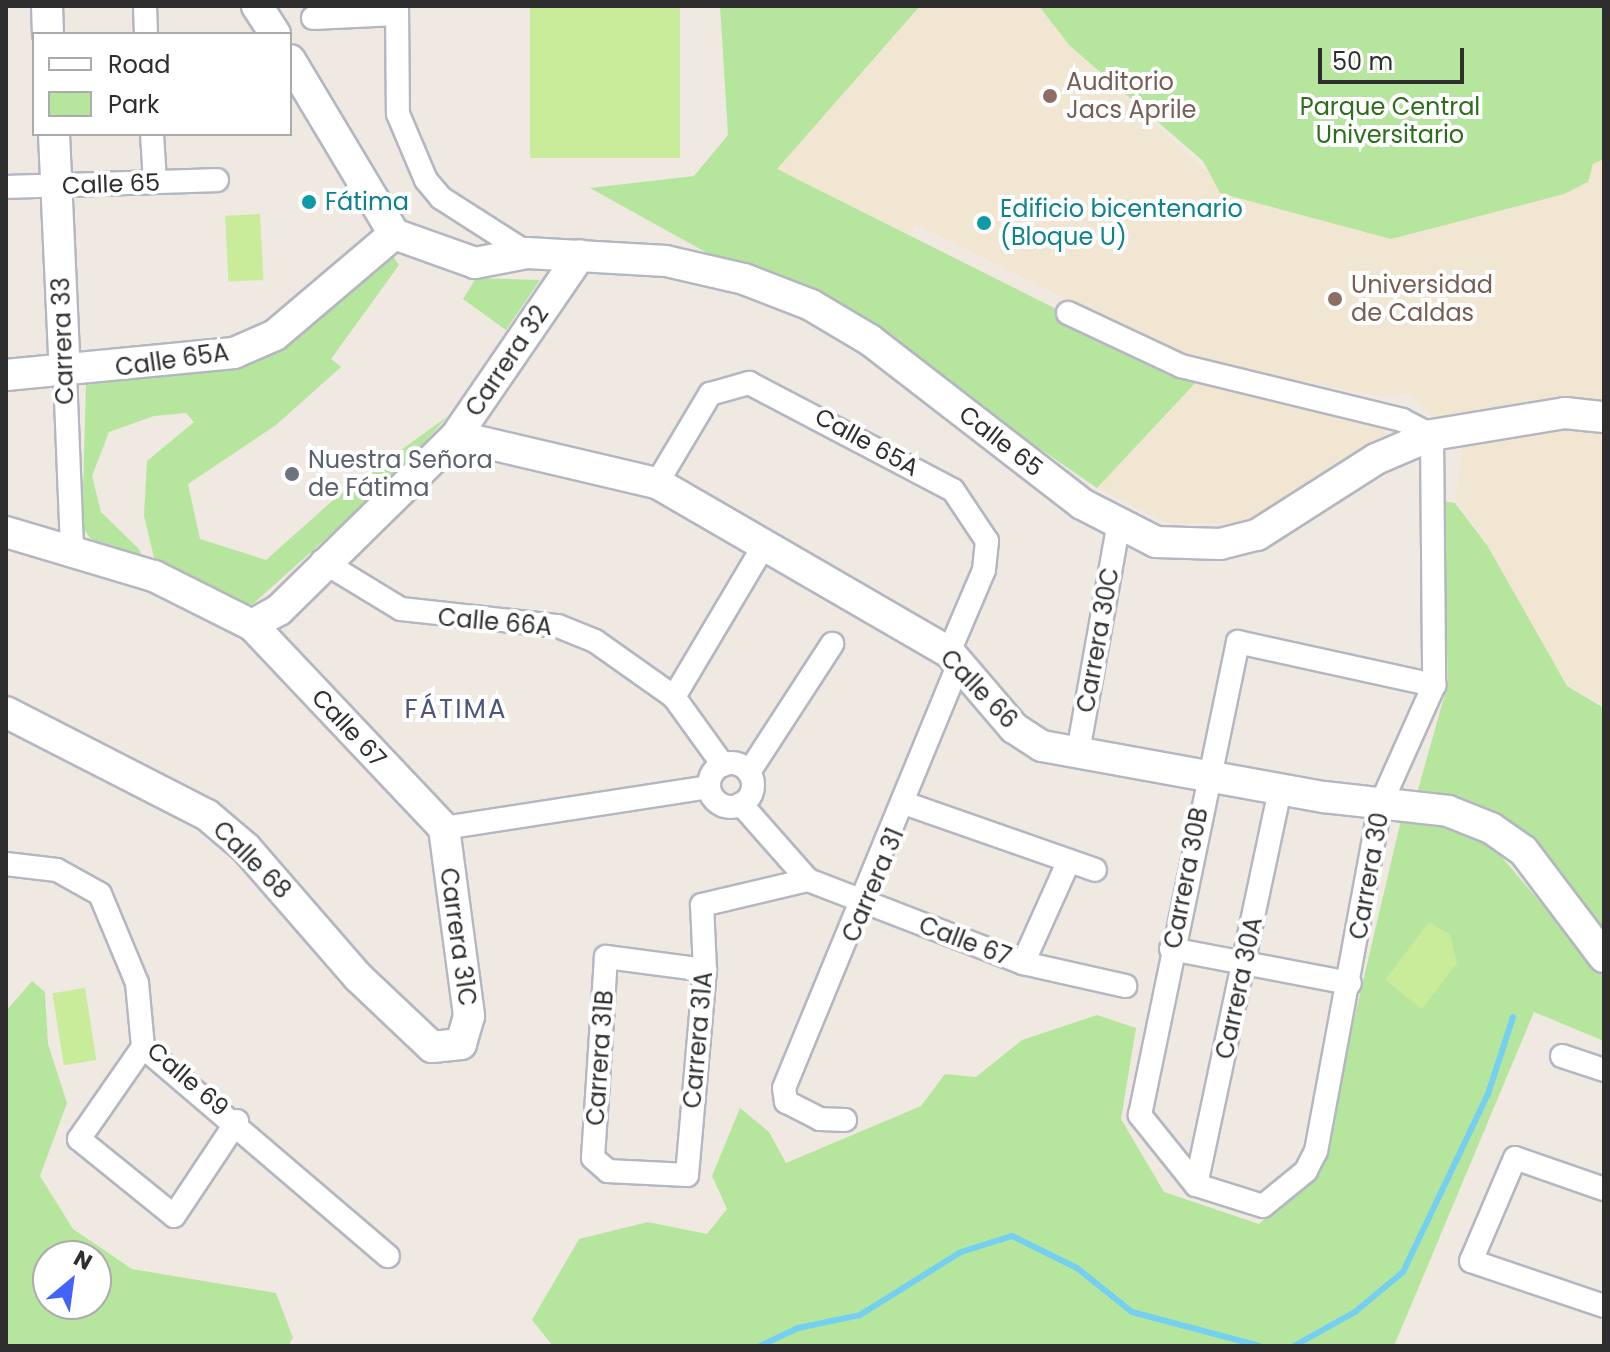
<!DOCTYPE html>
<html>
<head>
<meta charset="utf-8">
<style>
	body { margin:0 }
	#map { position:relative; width:1610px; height:1352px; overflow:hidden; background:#efe9e1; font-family:Poppins,sans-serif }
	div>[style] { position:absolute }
	.education>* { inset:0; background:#f0e6d1 }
	.green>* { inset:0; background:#b6e59e }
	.pitch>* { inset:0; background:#c9ec9a; transform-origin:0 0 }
	.stream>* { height:6px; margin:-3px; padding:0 3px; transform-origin:3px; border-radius:3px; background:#75cff0 }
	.roads { filter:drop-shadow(2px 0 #b4b7c1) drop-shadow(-2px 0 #b4b7c1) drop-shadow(0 2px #b4b7c1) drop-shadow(0 -2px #b4b7c1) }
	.street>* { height:22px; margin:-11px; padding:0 11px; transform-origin:11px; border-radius:11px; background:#fff }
	.street>.ring { margin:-11px; padding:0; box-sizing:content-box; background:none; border:22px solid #fff; border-radius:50% }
	.secondary>* { height:30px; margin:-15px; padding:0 15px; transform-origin:15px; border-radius:15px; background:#fff }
	.dots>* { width:22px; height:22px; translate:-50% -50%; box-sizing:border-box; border:4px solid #fff; border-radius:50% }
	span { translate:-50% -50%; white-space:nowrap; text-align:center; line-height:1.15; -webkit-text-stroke:8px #fff; paint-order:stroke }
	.education-label { font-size:24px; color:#785e54 }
	.left { translate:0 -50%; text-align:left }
	.park-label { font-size:24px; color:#2c6e1b }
	.street-label { font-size:24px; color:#2e2e2e }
	.culture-label { font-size:24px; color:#0d838f }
	.worship-label { font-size:24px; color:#5b616d }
	.neighbourhood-label { font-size:26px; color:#4d5680; letter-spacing:2px }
	.frame { position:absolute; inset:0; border:8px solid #2e2e2e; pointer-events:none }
	.legend { position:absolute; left:32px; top:32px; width:260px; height:104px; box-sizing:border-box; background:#fff; border:2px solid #ababab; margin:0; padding:10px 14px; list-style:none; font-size:24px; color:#2e2e2e }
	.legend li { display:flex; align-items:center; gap:16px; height:40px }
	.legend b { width:40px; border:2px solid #ababab }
	.north { position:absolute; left:32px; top:1240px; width:80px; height:80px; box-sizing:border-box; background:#fff; border:2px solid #ababab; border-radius:50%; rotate:29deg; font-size:22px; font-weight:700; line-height:32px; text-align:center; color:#2e2e2e }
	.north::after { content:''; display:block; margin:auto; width:28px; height:36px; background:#4264fb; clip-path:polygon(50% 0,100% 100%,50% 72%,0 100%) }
	.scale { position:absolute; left:1318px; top:48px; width:146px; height:36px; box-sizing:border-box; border:4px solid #2e2e2e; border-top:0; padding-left:10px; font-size:24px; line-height:28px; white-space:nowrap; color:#2e2e2e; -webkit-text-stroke:6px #fff; paint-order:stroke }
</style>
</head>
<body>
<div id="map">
	<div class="education">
		<i style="clip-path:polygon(920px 6px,1039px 6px,1070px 46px,1215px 179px,1604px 6px,1604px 705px,1568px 685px,1510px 593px,1488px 544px,1455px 500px,1463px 450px,1409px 392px,1386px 397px,1186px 359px,915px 224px,909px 234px,776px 169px)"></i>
		<i style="clip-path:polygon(1198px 380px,1383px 428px,1386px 434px,1289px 502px,1235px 523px,1168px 523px,1097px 488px)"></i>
	</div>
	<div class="green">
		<i style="clip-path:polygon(720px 6px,920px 6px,777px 169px,1198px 380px,1097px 488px,818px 296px,709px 254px,590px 188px,694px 176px,728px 135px)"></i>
		<i style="clip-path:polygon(1039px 6px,1604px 6px,1604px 159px,1593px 164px,1588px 182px,1564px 194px,1391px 239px,1220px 193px,1203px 161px,1070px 46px)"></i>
		<i style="clip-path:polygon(391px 254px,399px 265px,331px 359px,341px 367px,276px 425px,188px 484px,200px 539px,266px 560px,339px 495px,448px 416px,387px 484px,253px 604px,233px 606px,156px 566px,144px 516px,147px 461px,194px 422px,186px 413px,154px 416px,109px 432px,92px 476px,101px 512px,139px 549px,147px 568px,90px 538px,82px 526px,86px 385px,231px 365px)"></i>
		<i style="clip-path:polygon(476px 278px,540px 280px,506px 330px,463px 299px)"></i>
		<i style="clip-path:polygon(1442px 501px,1455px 503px,1487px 545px,1567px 686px,1604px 708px,1604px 931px,1529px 835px,1495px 815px,1416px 797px,1448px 683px)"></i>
		<i style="clip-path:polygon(1401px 820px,1482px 834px,1604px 977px,1604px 1041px,1534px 1012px,1394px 1346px,553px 1346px,532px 1320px,579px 1239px,648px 1222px,707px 1234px,727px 1209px,712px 1176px,740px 1108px,769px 1132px,786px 1163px,921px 1106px,945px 1074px,976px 1077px,1022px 1040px,1097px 1015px,1136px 1028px,1121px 1119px,1164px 1192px,1259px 1224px,1320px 1164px)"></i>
		<i style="clip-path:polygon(evenodd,32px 981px,45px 992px,48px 1044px,67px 1103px,40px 1176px,73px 1229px,132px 1269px,276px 1293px,293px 1338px,288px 1346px,6px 1346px,6px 1011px,32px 981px,48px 1256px,96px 1256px,96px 1304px,48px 1304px,48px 1256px)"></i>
	</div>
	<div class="pitch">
		<i style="left:530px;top:6px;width:150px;height:152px"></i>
		<i style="left:260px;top:214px;width:66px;height:35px;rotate:87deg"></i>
		<i style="clip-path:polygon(1429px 922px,1450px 935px,1457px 963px,1422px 1009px,1385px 980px)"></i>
		<i style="left:85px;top:988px;width:73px;height:33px;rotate:81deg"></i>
	</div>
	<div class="stream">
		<i style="left:760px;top:1346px;width:42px;rotate:-25.3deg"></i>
		<i style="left:798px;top:1328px;width:63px;rotate:-11.8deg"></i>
		<i style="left:860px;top:1315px;width:119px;rotate:-32deg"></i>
		<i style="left:961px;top:1252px;width:53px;rotate:-17.4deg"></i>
		<i style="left:1012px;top:1236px;width:72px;rotate:26.2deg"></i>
		<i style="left:1077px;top:1268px;width:70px;rotate:38.7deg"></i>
		<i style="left:1132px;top:1312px;width:132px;rotate:14.9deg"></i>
		<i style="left:1294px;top:1346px;width:70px;rotate:-29.1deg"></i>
		<i style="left:1355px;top:1312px;width:62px;rotate:-39.8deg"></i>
		<i style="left:1403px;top:1272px;width:197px;rotate:-64.5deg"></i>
		<i style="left:1488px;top:1094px;width:81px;rotate:-72deg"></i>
	</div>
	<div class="roads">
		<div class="street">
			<i style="left:145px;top:6px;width:28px;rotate:88deg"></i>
			<i style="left:397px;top:6px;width:108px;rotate:89.5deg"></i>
			<i style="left:398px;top:114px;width:72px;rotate:67deg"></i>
			<i style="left:426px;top:180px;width:23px;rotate:50deg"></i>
			<i style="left:441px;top:198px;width:102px;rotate:32.6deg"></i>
			<i style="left:313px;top:18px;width:84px;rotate:-2.7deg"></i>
			<i style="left:152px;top:134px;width:48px;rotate:86.4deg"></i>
			<i style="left:6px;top:187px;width:211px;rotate:-1.9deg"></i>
			<i style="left:1068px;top:313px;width:125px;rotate:25.1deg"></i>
			<i style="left:1181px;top:366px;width:228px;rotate:13.7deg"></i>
			<i style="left:1402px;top:420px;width:34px;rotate:27deg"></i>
			<i style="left:1432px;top:435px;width:250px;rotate:89.5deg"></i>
			<i style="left:1434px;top:685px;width:133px;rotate:114.1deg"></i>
			<i style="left:1380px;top:806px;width:351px;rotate:100.5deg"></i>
			<i style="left:1316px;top:1151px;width:22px;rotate:117deg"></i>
			<i style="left:1306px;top:1171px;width:55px;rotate:140.9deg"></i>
			<i style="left:1263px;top:1206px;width:70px;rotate:-162.6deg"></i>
			<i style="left:1196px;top:1185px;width:90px;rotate:-128.7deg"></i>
			<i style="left:1140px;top:1115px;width:483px;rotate:-78.3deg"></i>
			<i style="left:1238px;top:642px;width:201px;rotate:12.4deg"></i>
			<i style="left:65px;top:374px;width:174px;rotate:87.7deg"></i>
			<i style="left:657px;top:483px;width:104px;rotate:-59.2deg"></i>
			<i style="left:710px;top:394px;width:41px;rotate:-15.8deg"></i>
			<i style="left:749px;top:383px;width:230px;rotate:27.7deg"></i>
			<i style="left:953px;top:490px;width:61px;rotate:56.3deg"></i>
			<i style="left:987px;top:541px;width:29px;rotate:96deg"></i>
			<i style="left:984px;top:570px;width:89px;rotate:113.1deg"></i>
			<i style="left:322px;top:561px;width:92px;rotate:31.3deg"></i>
			<i style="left:401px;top:609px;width:158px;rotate:6.2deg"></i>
			<i style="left:558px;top:626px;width:40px;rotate:22deg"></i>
			<i style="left:595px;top:641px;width:97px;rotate:35.3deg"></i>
			<i style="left:674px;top:697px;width:84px;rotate:54.2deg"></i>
			<i style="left:674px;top:697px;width:178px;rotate:-59.3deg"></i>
			<i style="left:1078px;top:752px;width:228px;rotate:-79.9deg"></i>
			<i class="ring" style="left:709px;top:763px;width:22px;height:22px"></i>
			<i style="left:749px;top:772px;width:153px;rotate:-57deg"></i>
			<i style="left:741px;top:804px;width:101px;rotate:48.6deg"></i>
			<i style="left:808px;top:880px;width:230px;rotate:21.1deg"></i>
			<i style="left:1023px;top:963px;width:105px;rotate:12.7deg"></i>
			<i style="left:907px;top:804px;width:199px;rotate:19.3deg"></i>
			<i style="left:444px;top:828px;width:268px;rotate:-8.8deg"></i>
			<i style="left:6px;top:864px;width:51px;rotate:6.7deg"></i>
			<i style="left:57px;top:870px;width:49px;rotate:29.2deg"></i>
			<i style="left:100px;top:894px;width:96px;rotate:67.4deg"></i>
			<i style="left:137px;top:983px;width:64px;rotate:84.6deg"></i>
			<i style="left:143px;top:1047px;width:322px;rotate:40.5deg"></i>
			<i style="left:1171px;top:949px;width:182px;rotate:10.8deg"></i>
			<i style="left:1023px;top:963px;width:110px;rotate:-65.8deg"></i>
			<i style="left:705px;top:970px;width:100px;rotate:-172.5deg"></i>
			<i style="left:606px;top:957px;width:201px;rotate:93.7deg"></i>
			<i style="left:593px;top:1158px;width:20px;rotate:41deg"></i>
			<i style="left:608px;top:1171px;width:79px;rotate:2.9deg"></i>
			<i style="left:687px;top:1175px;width:206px;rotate:-85deg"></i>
			<i style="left:705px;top:970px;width:65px;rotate:-92.6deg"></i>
			<i style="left:702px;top:905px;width:109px;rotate:-13.3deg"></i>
			<i style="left:143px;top:1047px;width:112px;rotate:124.8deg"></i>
			<i style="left:79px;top:1139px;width:122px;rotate:39deg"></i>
			<i style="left:174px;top:1216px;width:114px;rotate:-56.4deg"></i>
			<i style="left:1562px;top:1056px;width:44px;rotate:18.4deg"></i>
			<i style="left:845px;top:1120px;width:25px;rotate:-178deg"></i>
			<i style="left:820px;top:1119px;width:38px;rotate:-153deg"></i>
			<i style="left:786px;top:1102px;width:14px;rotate:-98deg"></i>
			<i style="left:784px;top:1088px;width:457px;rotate:-67.6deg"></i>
			<i style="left:1196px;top:1185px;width:404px;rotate:-78deg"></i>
			<i style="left:1604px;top:1189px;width:94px;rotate:-160.8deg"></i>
			<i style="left:1515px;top:1158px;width:112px;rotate:113.1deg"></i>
			<i style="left:1471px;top:1261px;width:140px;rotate:18.7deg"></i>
		</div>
		<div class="secondary">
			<i style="left:47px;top:6px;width:28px;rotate:88deg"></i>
			<i style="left:257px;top:6px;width:33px;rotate:57deg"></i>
			<i style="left:290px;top:60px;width:203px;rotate:59.1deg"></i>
			<i style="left:394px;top:234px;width:86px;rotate:19.7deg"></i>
			<i style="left:475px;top:263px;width:53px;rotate:-10.9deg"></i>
			<i style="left:527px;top:253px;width:139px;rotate:3.3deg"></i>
			<i style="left:666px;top:261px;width:80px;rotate:13deg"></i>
			<i style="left:744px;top:279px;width:72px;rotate:21.2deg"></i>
			<i style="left:811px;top:305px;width:69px;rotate:30.7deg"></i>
			<i style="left:870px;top:340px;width:268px;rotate:37.7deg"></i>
			<i style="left:1082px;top:504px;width:83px;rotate:27.2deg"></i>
			<i style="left:1156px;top:542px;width:64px;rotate:1.8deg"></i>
			<i style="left:1220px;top:544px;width:38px;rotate:-14deg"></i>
			<i style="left:1257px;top:535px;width:141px;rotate:-32.6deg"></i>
			<i style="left:1376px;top:459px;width:61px;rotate:-23.2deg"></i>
			<i style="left:1432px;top:435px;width:135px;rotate:-9.4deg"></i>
			<i style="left:1565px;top:413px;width:39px;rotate:6deg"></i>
			<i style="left:54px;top:134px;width:240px;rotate:87.4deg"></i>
			<i style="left:6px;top:375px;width:229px;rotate:-5.5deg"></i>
			<i style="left:234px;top:353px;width:45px;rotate:-23.7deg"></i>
			<i style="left:275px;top:335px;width:156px;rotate:-40.3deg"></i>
			<i style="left:456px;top:436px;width:206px;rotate:13.2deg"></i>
			<i style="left:657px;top:483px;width:337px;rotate:30.1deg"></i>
			<i style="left:949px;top:652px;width:100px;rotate:49.5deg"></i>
			<i style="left:1014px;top:728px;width:33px;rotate:33deg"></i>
			<i style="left:1042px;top:746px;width:287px;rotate:10.3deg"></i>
			<i style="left:1324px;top:797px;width:125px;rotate:6.4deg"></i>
			<i style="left:1448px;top:811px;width:46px;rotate:21.6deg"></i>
			<i style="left:1491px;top:828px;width:39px;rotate:35deg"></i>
			<i style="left:1523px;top:850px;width:134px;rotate:52.9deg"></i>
			<i style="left:6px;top:532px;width:154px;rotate:16.6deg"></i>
			<i style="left:154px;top:576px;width:110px;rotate:26.6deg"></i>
			<i style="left:252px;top:625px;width:279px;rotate:46.6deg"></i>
			<i style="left:444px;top:828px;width:190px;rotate:82.4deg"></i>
			<i style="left:469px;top:1016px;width:29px;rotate:106deg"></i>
			<i style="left:461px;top:1044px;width:29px;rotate:174deg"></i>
			<i style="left:432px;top:1047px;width:102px;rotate:-136.6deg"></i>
			<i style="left:358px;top:977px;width:171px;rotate:-131deg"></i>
			<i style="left:246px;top:848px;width:51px;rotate:-139.8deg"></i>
			<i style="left:207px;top:815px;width:226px;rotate:-152.9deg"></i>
			<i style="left:252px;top:625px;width:31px;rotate:-29deg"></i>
			<i style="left:279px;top:610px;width:248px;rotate:-44.5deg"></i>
			<i style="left:456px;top:436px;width:219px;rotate:-55.6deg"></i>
		</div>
	</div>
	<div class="dots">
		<i style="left:1050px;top:96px;background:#8d6e63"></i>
		<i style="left:309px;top:202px;background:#0f9aa8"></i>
		<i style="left:984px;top:223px;background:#0f9aa8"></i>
		<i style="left:1335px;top:299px;background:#8d6e63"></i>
		<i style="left:292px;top:474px;background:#6b7280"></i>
	</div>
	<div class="education-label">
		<span class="left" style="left:1066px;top:96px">Auditorio<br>Jacs Aprile</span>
		<span class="left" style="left:1351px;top:299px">Universidad<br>de Caldas</span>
	</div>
	<div class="park-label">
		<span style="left:1390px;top:121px">Parque Central<br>Universitario</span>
	</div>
	<div class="street-label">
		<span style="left:111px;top:184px;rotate:-2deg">Calle 65</span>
		<span style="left:63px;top:341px;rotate:-92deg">Carrera 33</span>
		<span style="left:172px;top:360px;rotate:-8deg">Calle 65A</span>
		<span style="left:507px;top:361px;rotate:-56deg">Carrera 32</span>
		<span style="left:1001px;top:441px;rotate:38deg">Calle 65</span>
		<span style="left:867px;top:442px;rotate:29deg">Calle 65A</span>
		<span style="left:495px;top:622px;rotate:5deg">Calle 66A</span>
		<span style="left:1098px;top:640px;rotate:-80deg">Carrera 30C</span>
		<span style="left:979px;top:689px;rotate:46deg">Calle 66</span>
		<span style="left:349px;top:728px;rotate:47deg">Calle 67</span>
		<span style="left:252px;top:860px;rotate:45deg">Calle 68</span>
		<span style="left:1369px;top:876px;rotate:-80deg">Carrera 30</span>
		<span style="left:1186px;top:878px;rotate:-79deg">Carrera 30B</span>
		<span style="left:873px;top:885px;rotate:-67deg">Carrera 31</span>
		<span style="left:458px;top:937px;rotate:82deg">Carrera 31C</span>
		<span style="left:965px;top:941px;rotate:21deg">Calle 67</span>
		<span style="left:1239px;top:988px;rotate:-78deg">Carrera 30A</span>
		<span style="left:698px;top:1040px;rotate:-85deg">Carrera 31A</span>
		<span style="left:600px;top:1058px;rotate:-86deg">Carrera 31B</span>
		<span style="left:188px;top:1079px;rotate:41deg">Calle 69</span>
	</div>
	<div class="culture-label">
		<span class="left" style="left:325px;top:202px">Fátima</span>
		<span class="left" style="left:1000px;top:223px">Edificio bicentenario<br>(Bloque U)</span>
	</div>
	<div class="worship-label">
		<span class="left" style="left:308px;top:474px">Nuestra Señora<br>de Fátima</span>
	</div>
	<div class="neighbourhood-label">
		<span style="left:456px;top:710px">FÁTIMA</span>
	</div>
	<div class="frame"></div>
	<ul class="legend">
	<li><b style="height:10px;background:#fff"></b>Road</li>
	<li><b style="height:22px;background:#b6e59e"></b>Park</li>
	</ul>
	<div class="north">N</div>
	<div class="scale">50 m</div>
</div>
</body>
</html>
